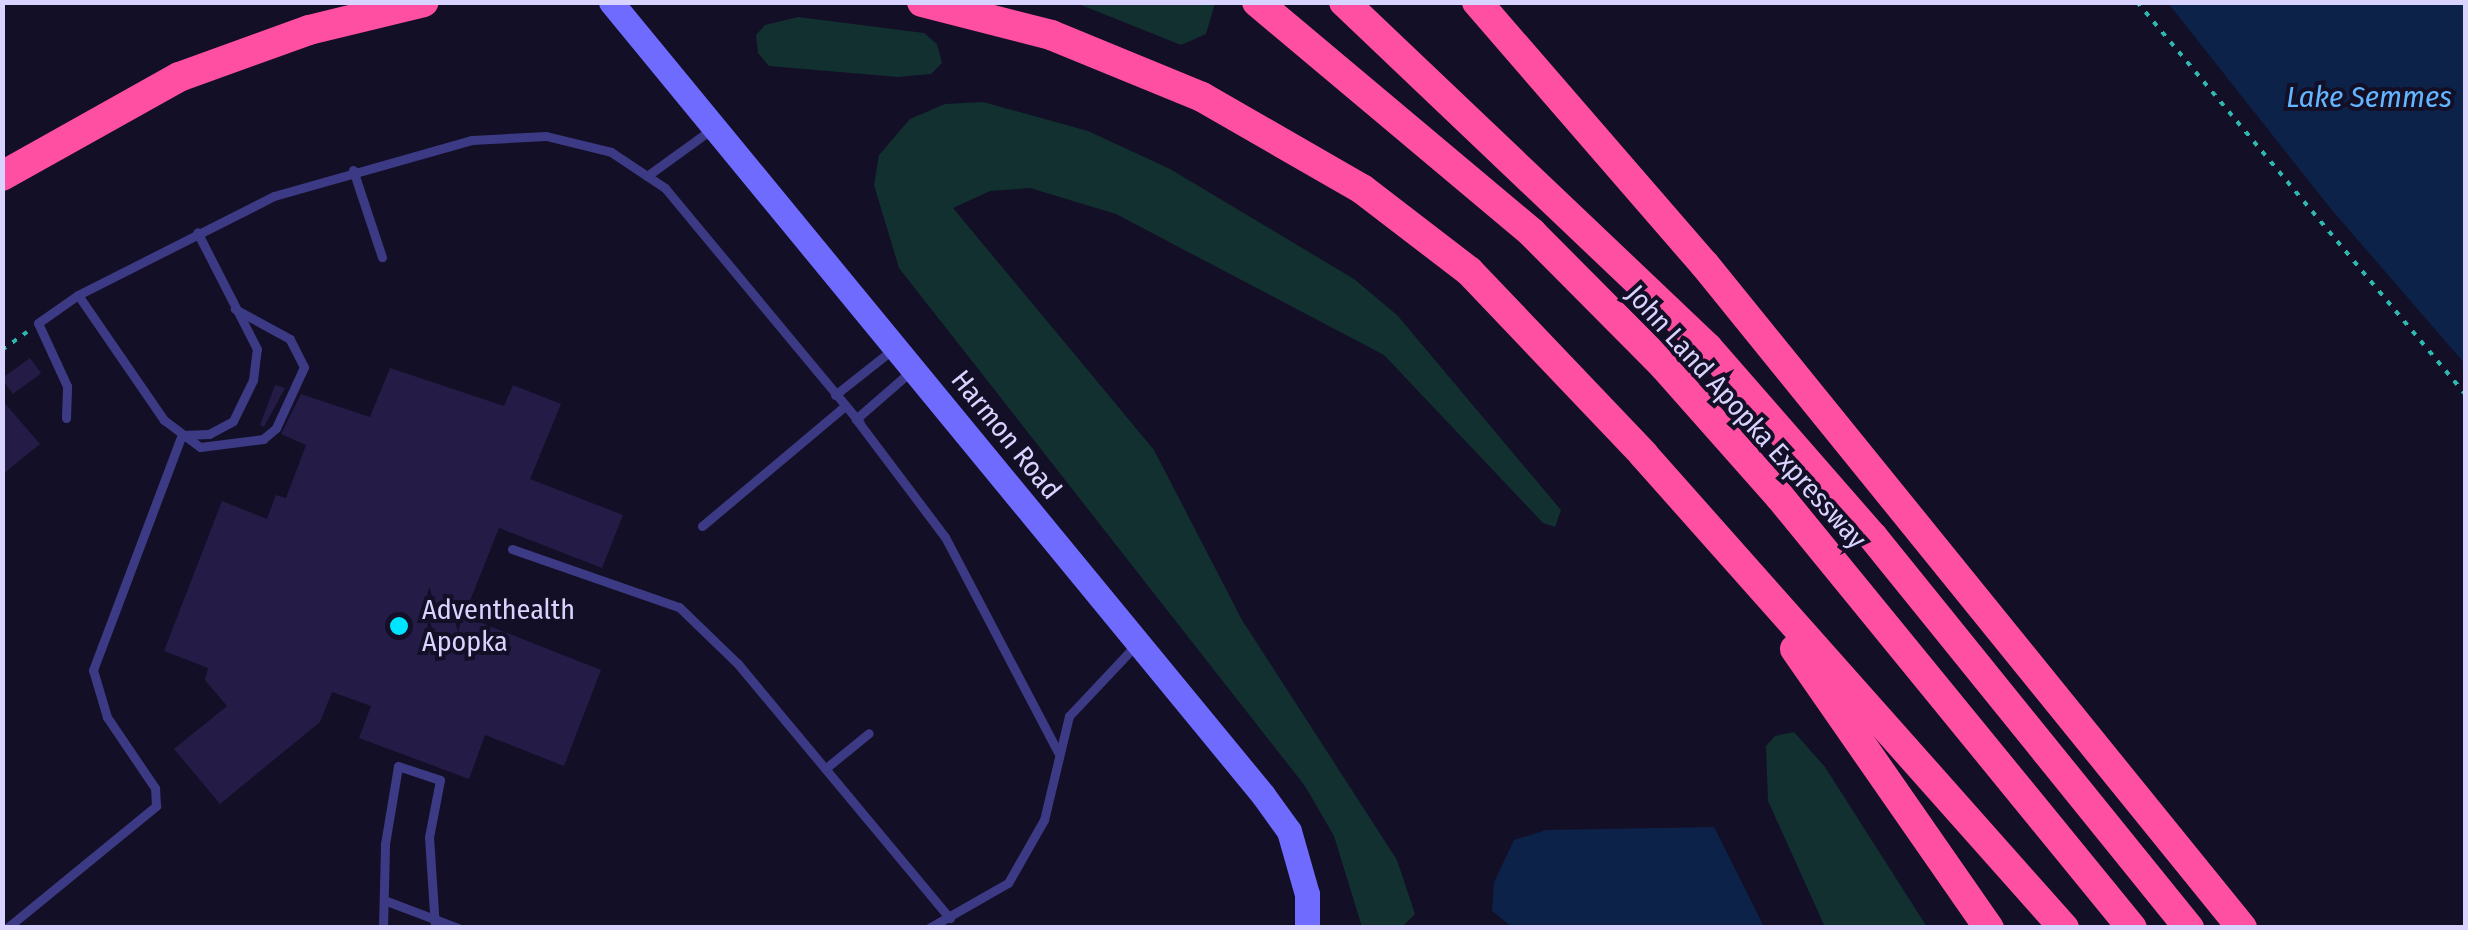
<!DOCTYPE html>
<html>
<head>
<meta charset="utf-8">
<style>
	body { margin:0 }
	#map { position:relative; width:2468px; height:930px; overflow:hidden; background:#130f26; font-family:"Fira Sans Condensed",sans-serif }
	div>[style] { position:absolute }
	.green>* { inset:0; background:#12302f }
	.water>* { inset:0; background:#0c2248 }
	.building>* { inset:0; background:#241b47; transform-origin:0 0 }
	.path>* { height:4px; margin-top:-2px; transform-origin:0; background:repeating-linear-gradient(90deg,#2fb8b0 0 5px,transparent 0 13px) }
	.lane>* { height:9px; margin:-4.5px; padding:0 4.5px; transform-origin:4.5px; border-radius:4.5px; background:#3d3a85 }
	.secondary>* { height:25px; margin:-12.5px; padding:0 12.5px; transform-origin:12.5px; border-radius:12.5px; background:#6f6bff }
	.highway>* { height:30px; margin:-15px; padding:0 15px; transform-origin:15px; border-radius:15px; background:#ff4fa3 }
	.dots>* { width:28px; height:28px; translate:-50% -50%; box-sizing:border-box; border:5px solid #130f26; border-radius:50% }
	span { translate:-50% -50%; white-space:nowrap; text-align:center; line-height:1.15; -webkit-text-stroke:8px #130f26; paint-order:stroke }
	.street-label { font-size:28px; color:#d9d4ff }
	.poi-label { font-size:28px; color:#d9d4ff }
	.left { translate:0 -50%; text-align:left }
	.water-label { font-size:30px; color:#62b6ff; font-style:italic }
	.frame { position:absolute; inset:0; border:5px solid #d9d4ff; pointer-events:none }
</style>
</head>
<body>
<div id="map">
	<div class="green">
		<i style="clip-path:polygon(1215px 3px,1206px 34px,1181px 45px,1076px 3px)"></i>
		<i style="clip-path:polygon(798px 17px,924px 33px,937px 44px,942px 63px,931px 74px,898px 77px,769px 66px,758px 53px,756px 35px,765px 25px)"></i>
		<i style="clip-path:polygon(983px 102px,1088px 131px,1170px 169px,1354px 279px,1397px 315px,1561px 510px,1555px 527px,1543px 523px,1384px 355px,1116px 214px,1030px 188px,990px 191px,953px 208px,1154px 450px,1242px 620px,1397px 860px,1415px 914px,1404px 925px,1362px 927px,1334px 836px,1305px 786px,899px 268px,874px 185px,879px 155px,910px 119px,945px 104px)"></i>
		<i style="clip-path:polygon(1794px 732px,1825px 767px,1927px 927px,1825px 927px,1768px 801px,1766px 746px,1775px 736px)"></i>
	</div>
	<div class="water">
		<i style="clip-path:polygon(2168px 3px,2465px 3px,2465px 364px,2331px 209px)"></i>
		<i style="clip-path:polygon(1714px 827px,1764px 927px,1512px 927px,1492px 911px,1494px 882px,1514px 840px,1546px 830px)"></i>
	</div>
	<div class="building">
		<i style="left:30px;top:358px;width:19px;height:35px;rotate:54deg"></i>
		<i style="clip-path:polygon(390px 368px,504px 406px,513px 385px,561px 404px,530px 479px,623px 515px,602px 568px,499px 528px,464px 616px,601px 670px,564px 766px,485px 735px,469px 779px,359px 738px,371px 706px,332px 692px,320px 722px,220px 804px,174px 749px,227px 706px,205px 680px,208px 668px,164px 651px,222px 501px,267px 519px,276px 495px,286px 498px,306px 445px,281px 434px,301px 394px,370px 417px)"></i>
		<i style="clip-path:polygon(275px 385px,285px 388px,264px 427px,260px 425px)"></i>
		<i style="clip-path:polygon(2px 400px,40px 444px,2px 475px)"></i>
	</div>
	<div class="path">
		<i style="left:2137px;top:2px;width:513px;rotate:50.07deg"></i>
		<i style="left:2px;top:350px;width:31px;rotate:-36deg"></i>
	</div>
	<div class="lane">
		<i style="left:353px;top:170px;width:92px;rotate:71.6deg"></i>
		<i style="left:647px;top:176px;width:80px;rotate:-35.9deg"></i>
		<i style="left:78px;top:295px;width:152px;rotate:55.5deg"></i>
		<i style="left:164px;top:420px;width:45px;rotate:36.9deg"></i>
		<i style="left:200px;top:447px;width:64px;rotate:-7.2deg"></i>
		<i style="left:263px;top:439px;width:17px;rotate:-40deg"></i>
		<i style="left:276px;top:428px;width:67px;rotate:-65.3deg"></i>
		<i style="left:304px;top:367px;width:31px;rotate:-117deg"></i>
		<i style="left:290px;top:339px;width:63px;rotate:-151.4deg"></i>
		<i style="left:910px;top:372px;width:72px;rotate:139deg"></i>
		<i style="left:856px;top:419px;width:148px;rotate:53deg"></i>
		<i style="left:945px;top:537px;width:243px;rotate:62.3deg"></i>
		<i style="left:835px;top:395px;width:73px;rotate:-38.3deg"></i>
		<i style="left:66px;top:418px;width:32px;rotate:-88deg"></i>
		<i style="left:67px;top:386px;width:69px;rotate:-114.7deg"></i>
		<i style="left:38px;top:323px;width:49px;rotate:-35deg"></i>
		<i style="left:78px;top:295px;width:220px;rotate:-26.8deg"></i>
		<i style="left:274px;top:196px;width:206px;rotate:-15.8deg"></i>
		<i style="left:472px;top:140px;width:74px;rotate:-3.1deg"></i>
		<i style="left:546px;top:136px;width:67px;rotate:13.8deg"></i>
		<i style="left:611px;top:152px;width:65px;rotate:33.7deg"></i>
		<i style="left:665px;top:188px;width:305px;rotate:50.3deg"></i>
		<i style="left:183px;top:435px;width:26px;rotate:-2deg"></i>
		<i style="left:209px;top:434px;width:27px;rotate:-28deg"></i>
		<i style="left:233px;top:421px;width:46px;rotate:-64deg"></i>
		<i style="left:253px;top:380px;width:31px;rotate:-83deg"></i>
		<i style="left:257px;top:349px;width:131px;rotate:-117.1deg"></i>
		<i style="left:702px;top:526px;width:187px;rotate:-40deg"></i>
		<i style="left:512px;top:549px;width:177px;rotate:19.2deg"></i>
		<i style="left:679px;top:607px;width:82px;rotate:44deg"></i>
		<i style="left:738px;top:664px;width:331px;rotate:50.2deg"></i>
		<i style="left:826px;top:768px;width:55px;rotate:-39.1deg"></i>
		<i style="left:384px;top:900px;width:79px;rotate:20.7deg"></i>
		<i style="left:7px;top:928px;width:193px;rotate:-39.3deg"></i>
		<i style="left:156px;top:806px;width:18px;rotate:-93deg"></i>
		<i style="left:155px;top:788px;width:86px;rotate:-124.1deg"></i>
		<i style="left:107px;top:717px;width:49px;rotate:-106.6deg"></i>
		<i style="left:93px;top:670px;width:251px;rotate:-69.3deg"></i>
		<i style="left:383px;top:928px;width:84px;rotate:-88.6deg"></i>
		<i style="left:385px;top:844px;width:79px;rotate:-80.5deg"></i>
		<i style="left:398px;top:766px;width:44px;rotate:18.4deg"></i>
		<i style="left:440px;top:780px;width:58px;rotate:100.9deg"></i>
		<i style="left:429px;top:837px;width:91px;rotate:86.2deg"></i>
		<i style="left:929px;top:928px;width:91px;rotate:-29.7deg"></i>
		<i style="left:1008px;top:883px;width:73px;rotate:-60.3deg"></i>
		<i style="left:1044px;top:820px;width:107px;rotate:-76.5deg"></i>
		<i style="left:1069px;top:716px;width:98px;rotate:-46.7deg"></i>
	</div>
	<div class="secondary">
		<i style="left:611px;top:2px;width:1027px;rotate:50.57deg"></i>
		<i style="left:1263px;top:795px;width:44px;rotate:54.2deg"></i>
		<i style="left:1289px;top:831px;width:66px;rotate:74.1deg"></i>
		<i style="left:1307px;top:894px;width:34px;rotate:90deg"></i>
	</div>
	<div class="highway">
		<i style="left:922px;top:2px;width:133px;rotate:14.3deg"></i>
		<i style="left:1051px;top:35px;width:163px;rotate:22.3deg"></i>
		<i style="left:1202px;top:97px;width:185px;rotate:29.9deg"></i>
		<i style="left:1362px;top:189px;width:135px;rotate:37.5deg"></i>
		<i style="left:1469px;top:271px;width:253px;rotate:46.4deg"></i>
		<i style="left:1643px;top:454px;width:634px;rotate:48.39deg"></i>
		<i style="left:1257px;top:2px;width:359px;rotate:40deg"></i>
		<i style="left:1532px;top:233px;width:187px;rotate:45.2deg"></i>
		<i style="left:1664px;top:366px;width:175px;rotate:48.5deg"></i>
		<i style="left:1780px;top:497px;width:556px;rotate:50.76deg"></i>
		<i style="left:1344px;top:2px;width:502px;rotate:43.55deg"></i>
		<i style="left:1708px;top:348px;width:251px;rotate:48.9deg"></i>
		<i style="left:1873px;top:537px;width:503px;rotate:51.06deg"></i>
		<i style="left:1477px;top:2px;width:348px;rotate:49.1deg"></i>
		<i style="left:1705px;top:265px;width:853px;rotate:50.99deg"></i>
		<i style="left:2px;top:176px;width:203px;rotate:-29.2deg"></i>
		<i style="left:179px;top:77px;width:138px;rotate:-19.9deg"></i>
		<i style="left:309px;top:30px;width:118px;rotate:-13.7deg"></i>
		<i style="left:1795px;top:649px;width:340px;rotate:55.2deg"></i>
	</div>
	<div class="dots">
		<i style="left:399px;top:626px;background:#00e5ff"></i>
	</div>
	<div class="street-label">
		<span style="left:1746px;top:417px;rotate:48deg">John Land Apopka Expressway</span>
		<span style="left:1006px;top:435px;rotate:51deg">Harmon Road</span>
	</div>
	<div class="poi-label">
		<span class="left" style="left:422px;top:626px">Adventhealth<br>Apopka</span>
	</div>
	<div class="water-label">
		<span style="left:2369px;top:97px">Lake Semmes</span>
	</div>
	<div class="frame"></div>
</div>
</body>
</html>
